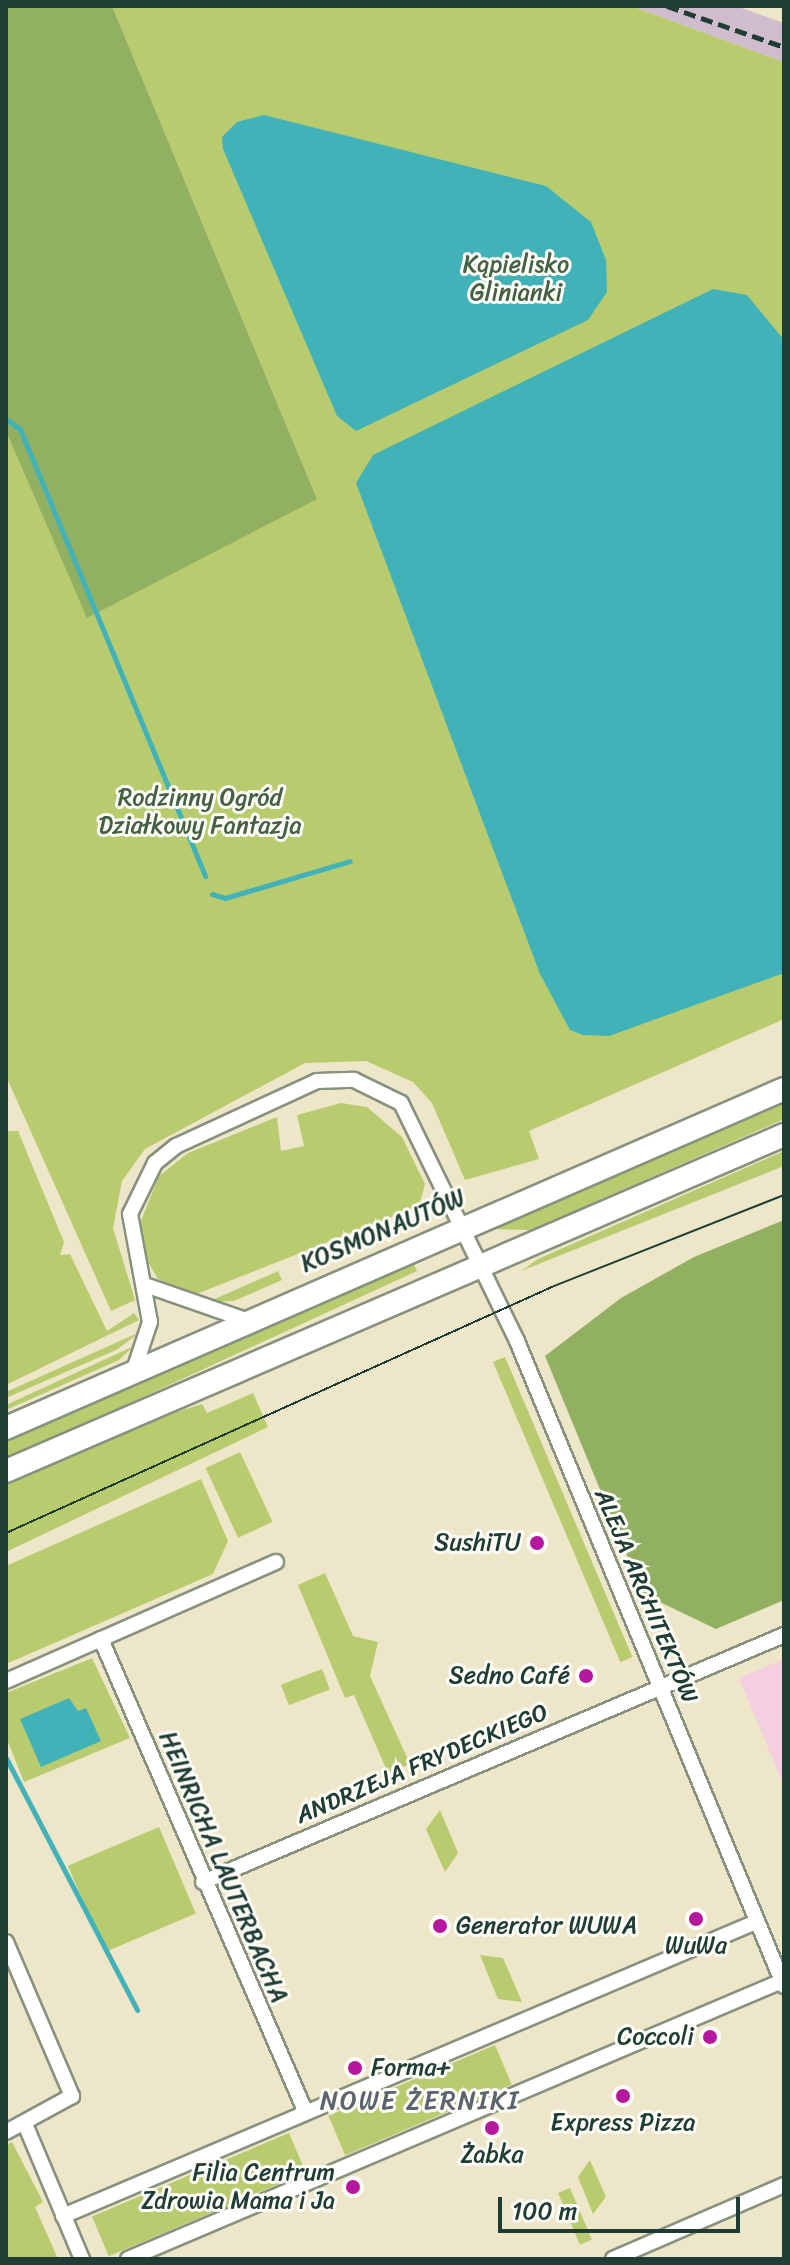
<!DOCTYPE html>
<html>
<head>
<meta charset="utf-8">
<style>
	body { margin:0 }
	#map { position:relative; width:790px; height:2265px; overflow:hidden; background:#eee6c9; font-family:Sriracha,sans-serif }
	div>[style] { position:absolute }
	.built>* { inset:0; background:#f3cfdf }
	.industrial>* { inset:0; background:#cfbdce }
	.green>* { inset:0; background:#b8cc6f; transform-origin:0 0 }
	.forest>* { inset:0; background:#92b062 }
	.water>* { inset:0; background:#42b2b9 }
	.stream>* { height:5px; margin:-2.5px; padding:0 2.5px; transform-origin:2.5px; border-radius:2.5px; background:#42b2b9 }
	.roads { filter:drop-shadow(2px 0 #86927e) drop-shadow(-2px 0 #86927e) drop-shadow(0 2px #86927e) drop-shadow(0 -2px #86927e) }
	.street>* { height:14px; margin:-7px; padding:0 7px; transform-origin:7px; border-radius:7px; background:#fff }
	.primary>* { height:22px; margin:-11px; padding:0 11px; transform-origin:11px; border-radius:11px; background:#fff }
	.tram>* { height:2px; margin:-1px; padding:0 1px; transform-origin:1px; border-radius:1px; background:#1f3d34 }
	.rail>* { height:5px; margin-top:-2.5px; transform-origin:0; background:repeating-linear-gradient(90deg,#1f3d34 0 12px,transparent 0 18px) }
	.dots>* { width:22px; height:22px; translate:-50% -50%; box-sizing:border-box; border:4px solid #fdfcf7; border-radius:50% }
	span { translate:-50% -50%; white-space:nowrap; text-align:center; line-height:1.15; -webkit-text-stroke:6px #fdfcf7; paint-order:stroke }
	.park-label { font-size:24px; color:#456143 }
	.street-label { font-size:24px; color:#1f3d34 }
	.poi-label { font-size:24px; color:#1f3d34 }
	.right { translate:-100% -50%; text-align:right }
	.left { translate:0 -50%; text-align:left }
	.neighbourhood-label { font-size:26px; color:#5c646d; letter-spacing:2px }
	.frame { position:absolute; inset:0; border:8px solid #1f3d34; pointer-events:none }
	.scale { position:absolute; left:498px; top:2197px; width:242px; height:36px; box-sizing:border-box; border:4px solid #1f3d34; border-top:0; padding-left:10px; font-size:24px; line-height:28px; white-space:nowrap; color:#1f3d34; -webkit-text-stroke:6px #fdfcf7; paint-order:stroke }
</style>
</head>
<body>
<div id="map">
	<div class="built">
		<i style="clip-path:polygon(784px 1659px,784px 1786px,739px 1678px)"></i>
	</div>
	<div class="industrial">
		<i style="clip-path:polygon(631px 6px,736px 6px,784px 23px,784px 62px)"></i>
	</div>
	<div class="green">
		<i style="clip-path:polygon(112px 6px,631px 6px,784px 62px,784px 1019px,529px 1131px,539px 1159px,465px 1180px,432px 1103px,413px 1082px,366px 1061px,305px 1063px,145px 1149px,122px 1181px,113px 1228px,135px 1300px,111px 1311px,6px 1076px,6px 431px,317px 499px)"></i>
		<i style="clip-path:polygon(784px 1102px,784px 1119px,552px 1221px,531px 1230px,493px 1229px)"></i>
		<i style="clip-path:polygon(341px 1103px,367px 1107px,402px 1137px,425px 1184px,419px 1206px,194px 1295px,158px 1279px,145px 1257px,140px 1223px,159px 1176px,188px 1153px,277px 1117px,281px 1151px,304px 1146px,297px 1115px)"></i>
		<i style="clip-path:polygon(6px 1131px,18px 1131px,64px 1242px,60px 1255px,70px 1254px,107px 1331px,134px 1313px,139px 1320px,6px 1385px)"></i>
		<i style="clip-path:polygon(784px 1151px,784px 1166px,521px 1271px,538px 1259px)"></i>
		<i style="clip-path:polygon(413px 1262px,417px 1271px,6px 1460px,6px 1440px)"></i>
		<i style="clip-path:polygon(278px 1271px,282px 1280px,234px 1301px,208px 1302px)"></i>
		<i style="clip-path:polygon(142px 1331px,116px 1350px,6px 1398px,6px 1392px)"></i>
		<i style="clip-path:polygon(134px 1346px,119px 1360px,6px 1410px,6px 1405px)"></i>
		<i style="left:505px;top:1357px;width:326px;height:13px;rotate:67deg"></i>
		<i style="clip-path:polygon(253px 1393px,268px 1427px,6px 1552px,6px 1482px,138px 1424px,202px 1404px,207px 1413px)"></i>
		<i style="left:240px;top:1452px;width:77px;height:38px;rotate:65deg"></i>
		<i style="clip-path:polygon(201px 1479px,228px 1541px,213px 1574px,6px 1664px,6px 1566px)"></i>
		<i style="clip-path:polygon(325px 1573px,353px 1636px,378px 1642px,370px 1676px,410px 1764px,388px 1773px,354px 1695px,345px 1698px,298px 1585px)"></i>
		<i style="clip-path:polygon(92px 1658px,130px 1738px,24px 1782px,6px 1737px,6px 1693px)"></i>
		<i style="left:322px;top:1669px;width:22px;height:44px;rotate:69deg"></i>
		<i style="clip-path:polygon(440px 1810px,458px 1853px,445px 1872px,426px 1829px)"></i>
		<i style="left:159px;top:1827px;width:94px;height:99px;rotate:67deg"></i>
		<i style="clip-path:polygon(480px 1955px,503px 1958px,522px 2002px,498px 1999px)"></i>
		<i style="left:495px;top:2045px;width:43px;height:181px;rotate:67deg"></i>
		<i style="left:289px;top:2133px;width:43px;height:214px;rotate:67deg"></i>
		<i style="clip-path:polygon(12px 2142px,43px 2202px,35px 2207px,58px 2259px,6px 2259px,6px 2145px)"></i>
		<i style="clip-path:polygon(590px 2160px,606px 2197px,593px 2214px,578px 2177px)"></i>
		<i style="left:570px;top:2188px;width:56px;height:13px;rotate:67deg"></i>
	</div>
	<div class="forest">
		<i style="clip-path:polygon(6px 6px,112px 6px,317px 499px,87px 618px,6px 431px)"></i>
		<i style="clip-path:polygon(784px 1220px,784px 1600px,716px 1629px,643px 1594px,545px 1356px,621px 1298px,694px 1257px)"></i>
	</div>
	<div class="water">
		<i style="clip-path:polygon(264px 115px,546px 186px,591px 222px,606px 260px,607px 292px,588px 320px,356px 431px,337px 416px,223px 149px,222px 137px,237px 122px)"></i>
		<i style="clip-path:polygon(713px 289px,747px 295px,784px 340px,784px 973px,609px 1036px,583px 1035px,570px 1030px,540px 974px,356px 483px,373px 455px)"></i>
		<i style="clip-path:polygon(69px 1698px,78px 1711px,86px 1708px,101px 1741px,41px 1767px,20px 1719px)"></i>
	</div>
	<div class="stream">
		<i style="left:6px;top:419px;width:17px;rotate:36deg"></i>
		<i style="left:20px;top:429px;width:484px;rotate:67.5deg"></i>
		<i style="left:212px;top:894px;width:14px;rotate:17deg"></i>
		<i style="left:225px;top:898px;width:130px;rotate:-16.5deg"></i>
		<i style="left:6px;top:1758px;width:284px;rotate:62.5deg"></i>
	</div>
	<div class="roads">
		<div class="street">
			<i style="left:148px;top:1286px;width:101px;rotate:19.2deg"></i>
			<i style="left:134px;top:1370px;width:51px;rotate:-71.6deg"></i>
			<i style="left:150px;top:1322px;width:110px;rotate:-100.5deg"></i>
			<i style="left:130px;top:1214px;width:57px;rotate:-63.9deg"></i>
			<i style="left:155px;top:1163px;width:27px;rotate:-39deg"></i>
			<i style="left:176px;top:1146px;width:155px;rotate:-24.7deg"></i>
			<i style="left:317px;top:1081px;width:37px;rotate:-2deg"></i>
			<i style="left:354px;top:1080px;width:52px;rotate:26.1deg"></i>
			<i style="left:401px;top:1103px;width:265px;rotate:64deg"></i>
			<i style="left:517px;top:1341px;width:698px;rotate:67.51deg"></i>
			<i style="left:101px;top:1639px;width:516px;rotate:66.61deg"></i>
			<i style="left:6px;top:1681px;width:295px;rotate:-23.8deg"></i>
			<i style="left:203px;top:1882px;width:631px;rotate:-23.03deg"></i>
			<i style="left:6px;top:1942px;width:168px;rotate:66.8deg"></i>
			<i style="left:72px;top:2096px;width:75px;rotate:151.4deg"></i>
			<i style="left:25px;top:2124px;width:147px;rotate:67.1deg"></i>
			<i style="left:63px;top:2216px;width:753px;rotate:-22.99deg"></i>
			<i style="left:128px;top:2259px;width:711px;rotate:-23.03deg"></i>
			<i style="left:613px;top:2259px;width:186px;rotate:-23.4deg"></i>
		</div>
		<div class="primary">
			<i style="left:6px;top:1428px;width:849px;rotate:-23.54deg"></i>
			<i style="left:6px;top:1471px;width:847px;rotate:-23.36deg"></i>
		</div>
	</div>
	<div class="tram">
		<i style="left:6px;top:1533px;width:601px;rotate:-24.26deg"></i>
		<i style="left:554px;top:1286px;width:247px;rotate:-21.6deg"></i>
	</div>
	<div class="rail">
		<i style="left:667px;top:6px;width:124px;rotate:19.3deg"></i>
	</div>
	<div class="dots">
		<i style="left:537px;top:1543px;background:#b5179e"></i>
		<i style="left:586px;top:1676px;background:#b5179e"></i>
		<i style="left:696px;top:1919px;background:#b5179e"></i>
		<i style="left:440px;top:1926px;background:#b5179e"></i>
		<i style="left:710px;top:2037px;background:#b5179e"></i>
		<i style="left:355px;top:2068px;background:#b5179e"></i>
		<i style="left:623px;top:2096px;background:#b5179e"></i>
		<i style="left:492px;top:2128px;background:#b5179e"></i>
		<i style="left:353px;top:2187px;background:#b5179e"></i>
	</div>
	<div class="park-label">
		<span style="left:516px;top:279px">Kąpielisko<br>Glinianki</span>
		<span style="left:200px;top:812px">Rodzinny Ogród<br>Działkowy Fantazja</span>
	</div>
	<div class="street-label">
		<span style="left:383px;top:1231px;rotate:-23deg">KOSMONAUTÓW</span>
		<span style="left:646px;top:1596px;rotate:67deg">ALEJA ARCHITEKTÓW</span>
		<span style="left:422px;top:1764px;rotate:-23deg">ANDRZEJA FRYDECKIEGO</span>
		<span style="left:223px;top:1867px;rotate:67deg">HEINRICHA LAUTERBACHA</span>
	</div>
	<div class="poi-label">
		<span class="right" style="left:521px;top:1543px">SushiTU</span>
		<span class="right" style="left:570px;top:1676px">Sedno Café</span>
		<span class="left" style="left:456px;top:1926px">Generator WUWA</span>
		<span style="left:696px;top:1946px">WuWa</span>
		<span class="right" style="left:694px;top:2037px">Coccoli</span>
		<span class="left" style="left:371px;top:2068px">Forma+</span>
		<span style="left:623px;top:2123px">Express Pizza</span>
		<span style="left:492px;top:2155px">Żabka</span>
		<span class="right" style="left:335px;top:2187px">Filia Centrum<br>Zdrowia Mama i Ja</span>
	</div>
	<div class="neighbourhood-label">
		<span style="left:420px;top:2101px">NOWE ŻERNIKI</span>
	</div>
	<div class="frame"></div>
	<div class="scale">100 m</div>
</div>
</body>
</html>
